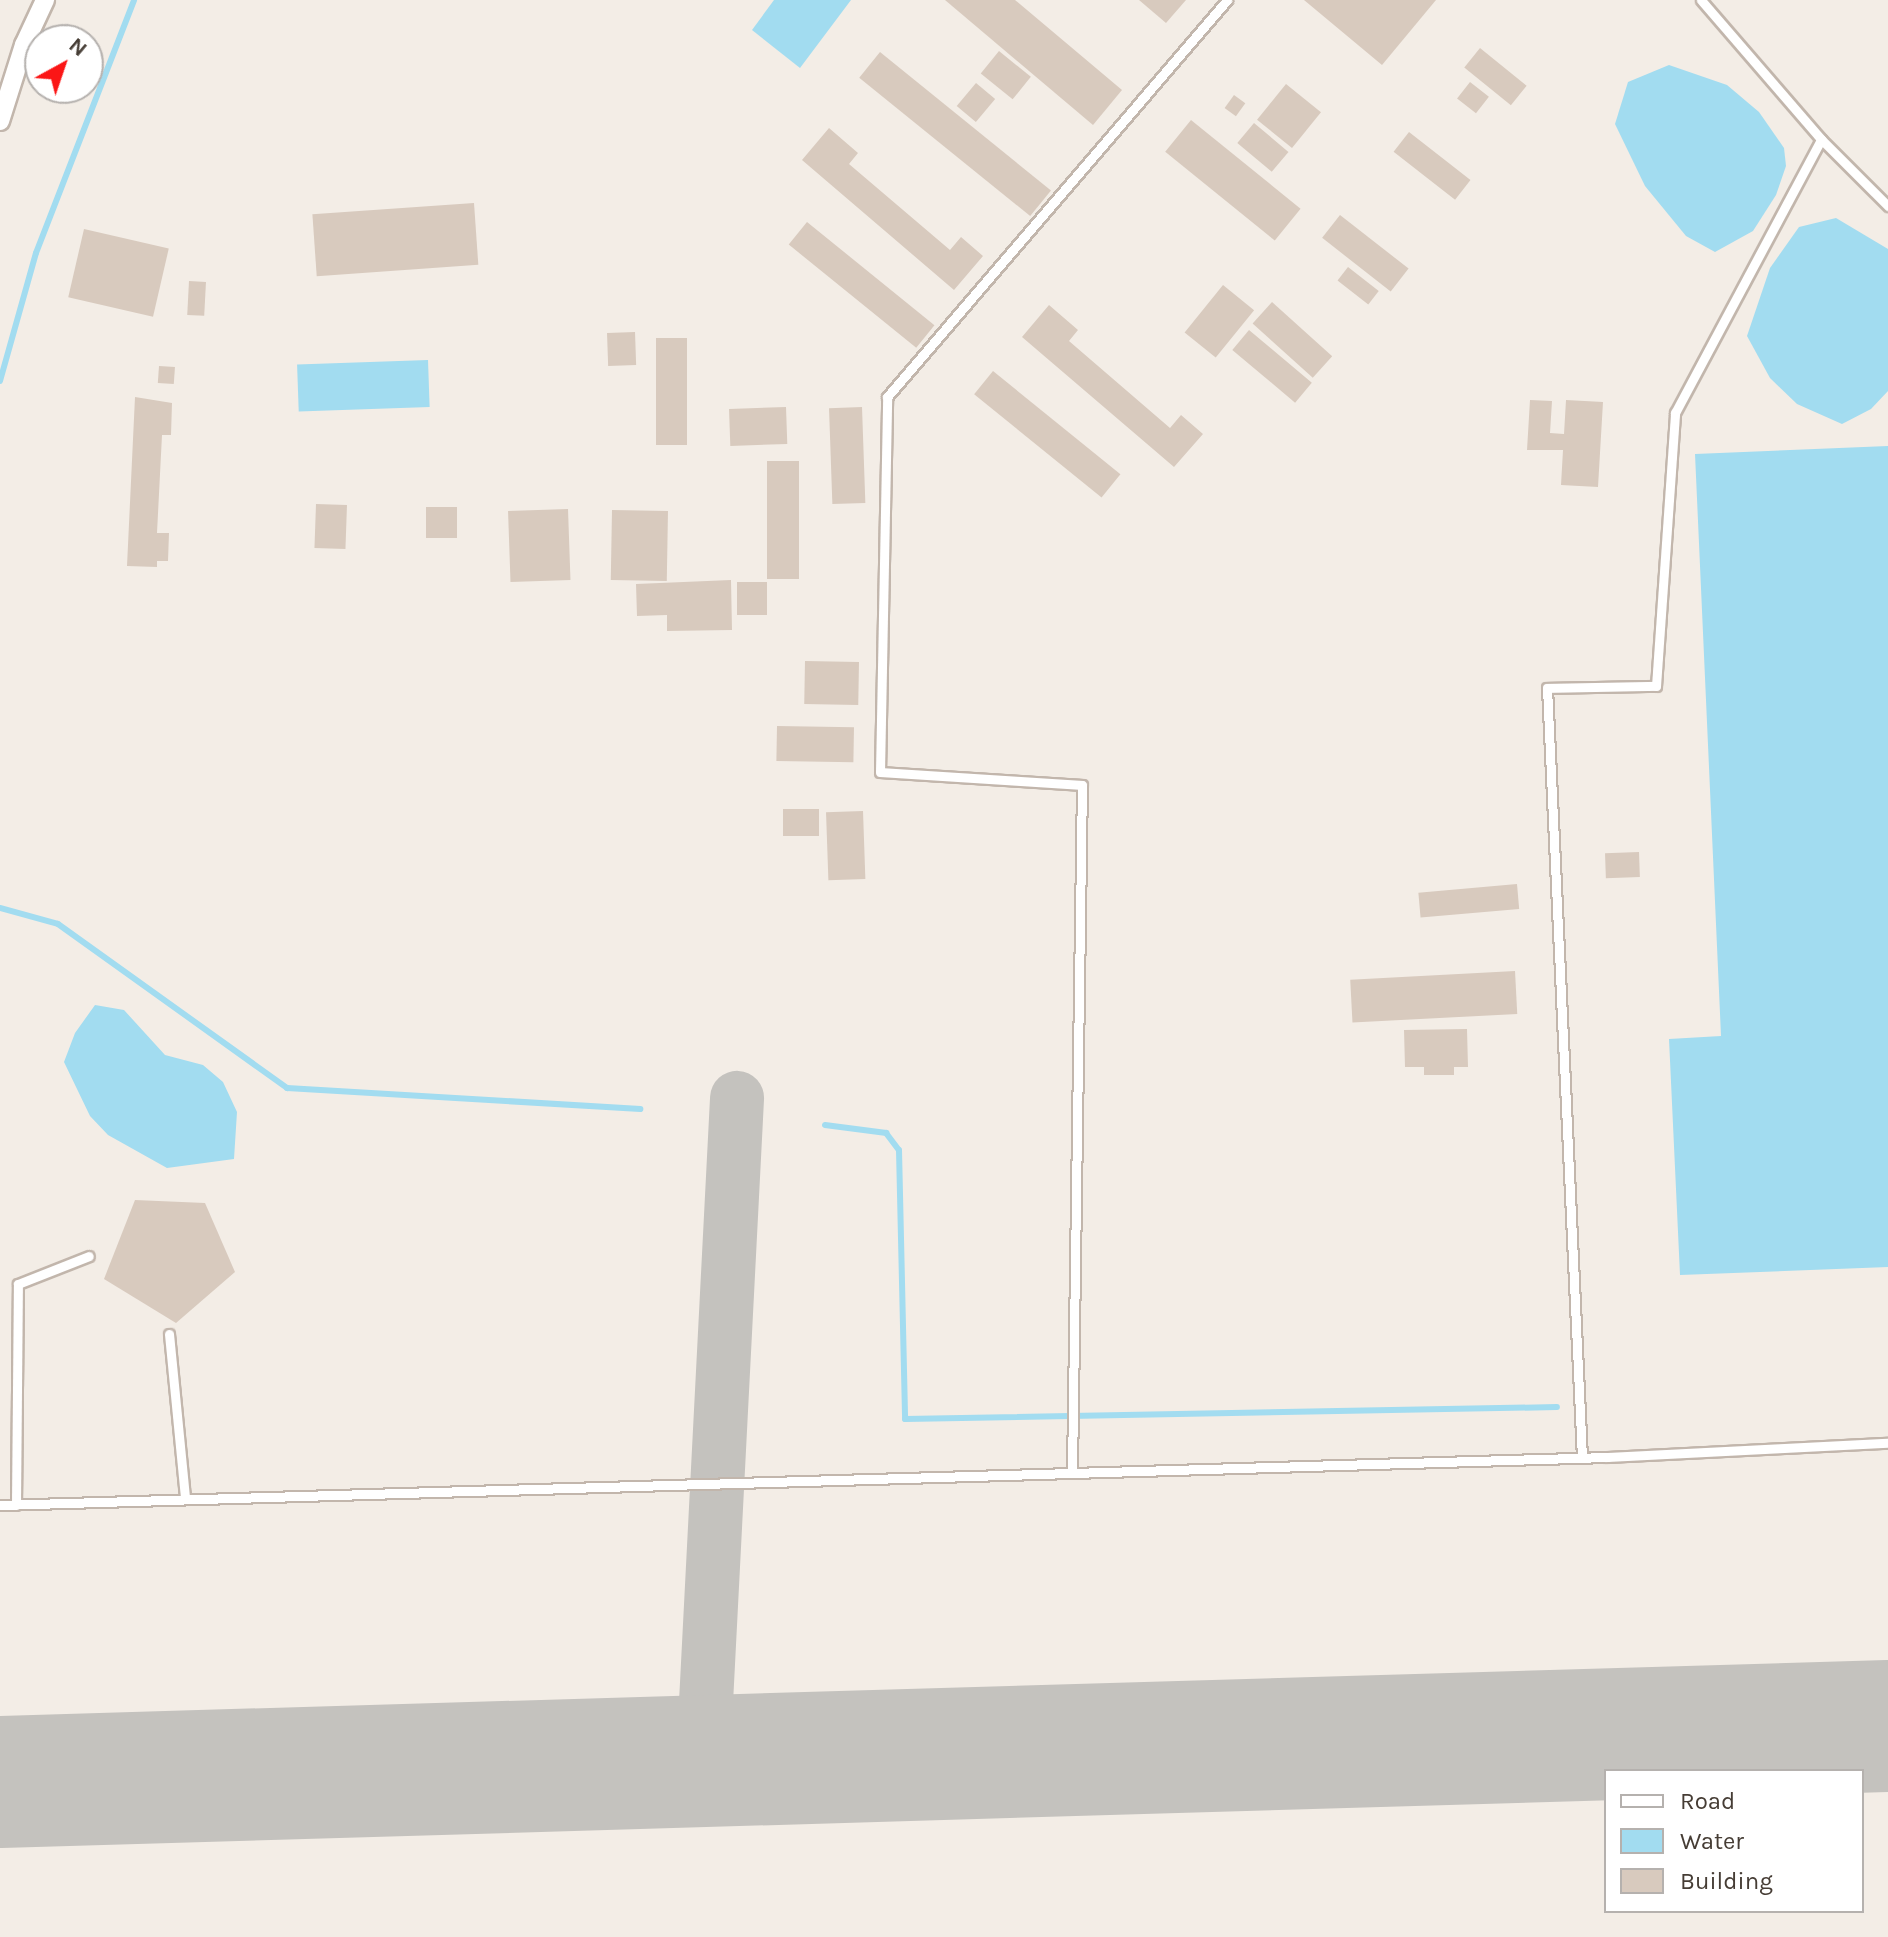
<!DOCTYPE html>
<html>
<head>
<meta charset="utf-8">
<style>
	body { margin:0 }
	#map { position:relative; width:1888px; height:1937px; overflow:hidden; background:#f3ede6; font-family:Karla,sans-serif }
	div>[style] { position:absolute }
	.water>* { inset:0; background:#a2dcf0; transform-origin:0 0 }
	.stream>* { height:6px; margin:-3px; padding:0 3px; transform-origin:3px; border-radius:3px; background:#a2dcf0 }
	.taxiway>* { height:54px; margin:-27px; padding:0 27px; transform-origin:27px; border-radius:27px; background:#c4c2be }
	.runway>* { height:132px; margin:-66px; padding:0 66px; transform-origin:66px; border-radius:66px; background:#c4c2be }
	.building>* { inset:0; background:#d8cabe; transform-origin:0 0 }
	.roads { filter:drop-shadow(2px 0 #c2b6ac) drop-shadow(-2px 0 #c2b6ac) drop-shadow(0 2px #c2b6ac) drop-shadow(0 -2px #c2b6ac) }
	.lane>* { height:9px; margin:-4.5px; padding:0 4.5px; transform-origin:4.5px; border-radius:4.5px; background:#fff }
	.street>* { height:18px; margin:-9px; padding:0 9px; transform-origin:9px; border-radius:9px; background:#fff }
	span { translate:-50% -50%; white-space:nowrap; text-align:center; line-height:1.15; -webkit-text-stroke:6px #fff; paint-order:stroke }
	.legend { position:absolute; left:1604px; top:1769px; width:260px; height:144px; box-sizing:border-box; background:#fff; border:2px solid #b5b1ae; margin:0; padding:10px 14px; list-style:none; font-size:24px; color:#463d35 }
	.legend li { display:flex; align-items:center; gap:16px; height:40px }
	.legend b { width:40px; border:2px solid #b5b1ae }
	.north { position:absolute; left:24px; top:24px; width:80px; height:80px; box-sizing:border-box; background:#fff; border:2px solid #b5b1ae; border-radius:50%; rotate:40deg; font-size:22px; font-weight:700; line-height:32px; text-align:center; color:#463d35 }
	.north::after { content:''; display:block; margin:auto; width:28px; height:36px; background:#fb1616; clip-path:polygon(50% 0,100% 100%,50% 72%,0 100%) }
</style>
</head>
<body>
<div id="map">
	<div class="water">
		<i style="clip-path:polygon(774px 0,851px 0,800px 68px,752px 30px)"></i>
		<i style="clip-path:polygon(1669px 65px,1727px 85px,1759px 112px,1784px 148px,1786px 166px,1776px 195px,1753px 231px,1715px 252px,1686px 236px,1645px 186px,1615px 124px,1628px 82px)"></i>
		<i style="clip-path:polygon(1836px 218px,1888px 249px,1888px 391px,1871px 409px,1842px 424px,1797px 404px,1770px 378px,1747px 336px,1770px 268px,1799px 227px)"></i>
		<i style="left:428px;top:360px;width:47px;height:131px;rotate:88deg"></i>
		<i style="clip-path:polygon(1888px 446px,1888px 1267px,1680px 1275px,1669px 1039px,1721px 1036px,1695px 454px)"></i>
		<i style="clip-path:polygon(95px 1005px,124px 1010px,165px 1055px,203px 1065px,223px 1082px,237px 1112px,234px 1159px,167px 1168px,108px 1135px,90px 1116px,64px 1062px,75px 1033px)"></i>
	</div>
	<div class="stream">
		<i style="left:0;top:381px;width:133px;rotate:-74.3deg"></i>
		<i style="left:36px;top:253px;width:271px;rotate:-68.8deg"></i>
		<i style="left:0;top:908px;width:60px;rotate:15.4deg"></i>
		<i style="left:58px;top:924px;width:282px;rotate:35.6deg"></i>
		<i style="left:287px;top:1088px;width:354px;rotate:3.4deg"></i>
		<i style="left:825px;top:1125px;width:62px;rotate:7.5deg"></i>
		<i style="left:886px;top:1133px;width:21px;rotate:53deg"></i>
		<i style="left:899px;top:1150px;width:269px;rotate:88.7deg"></i>
		<i style="left:905px;top:1419px;width:652px;rotate:-1.05deg"></i>
	</div>
	<div class="taxiway">
		<i style="left:703px;top:1761px;width:664px;rotate:-87.06deg"></i>
	</div>
	<div class="runway">
		<i style="left:0;top:1782px;width:1889px;rotate:-1.7deg"></i>
	</div>
	<div class="building">
		<i style="clip-path:polygon(945px 0,1015px 0,1122px 90px,1093px 125px)"></i>
		<i style="clip-path:polygon(1139px 0,1186px 0,1166px 23px)"></i>
		<i style="clip-path:polygon(1304px 0,1436px 0,1382px 65px)"></i>
		<i style="left:1480px;top:48px;width:60px;height:25px;rotate:39deg"></i>
		<i style="left:999px;top:51px;width:41px;height:29px;rotate:39deg"></i>
		<i style="left:880px;top:52px;width:220px;height:33px;rotate:39deg"></i>
		<i style="left:1470px;top:82px;width:24px;height:21px;rotate:38deg"></i>
		<i style="left:976px;top:83px;width:25px;height:30px;rotate:40deg"></i>
		<i style="left:1286px;top:84px;width:45px;height:46px;rotate:39deg"></i>
		<i style="left:1234px;top:95px;width:14px;height:16px;rotate:36deg"></i>
		<i style="left:1191px;top:120px;width:141px;height:41px;rotate:39deg"></i>
		<i style="left:1254px;top:123px;width:45px;height:26px;rotate:40deg"></i>
		<i style="clip-path:polygon(829px 128px,858px 153px,849px 164px,950px 250px,961px 237px,983px 256px,954px 290px,802px 160px)"></i>
		<i style="left:1409px;top:132px;width:78px;height:25px;rotate:38deg"></i>
		<i style="left:474px;top:203px;width:62px;height:162px;rotate:86deg"></i>
		<i style="left:1340px;top:215px;width:87px;height:29px;rotate:38deg"></i>
		<i style="left:807px;top:222px;width:164px;height:29px;rotate:39deg"></i>
		<i style="left:84px;top:229px;width:87px;height:70px;rotate:13deg"></i>
		<i style="left:1348px;top:267px;width:39px;height:17px;rotate:38deg"></i>
		<i style="left:189px;top:281px;width:17px;height:34px;rotate:3deg"></i>
		<i style="left:1223px;top:285px;width:40px;height:61px;rotate:39deg"></i>
		<i style="left:1272px;top:302px;width:81px;height:29px;rotate:42deg"></i>
		<i style="clip-path:polygon(1049px 305px,1078px 330px,1069px 341px,1170px 428px,1181px 415px,1203px 434px,1174px 467px,1022px 337px)"></i>
		<i style="left:1249px;top:330px;width:82px;height:26px;rotate:40deg"></i>
		<i style="left:635px;top:332px;width:33px;height:28px;rotate:88deg"></i>
		<i style="left:656px;top:338px;width:31px;height:107px"></i>
		<i style="left:159px;top:366px;width:16px;height:17px;rotate:4deg"></i>
		<i style="left:993px;top:371px;width:164px;height:30px;rotate:39deg"></i>
		<i style="clip-path:polygon(135px 397px,172px 403px,171px 435px,162px 435px,157px 533px,169px 533px,168px 561px,157px 561px,157px 567px,127px 566px)"></i>
		<i style="clip-path:polygon(1530px 400px,1552px 401px,1550px 433px,1564px 434px,1566px 400px,1603px 402px,1598px 487px,1561px 485px,1563px 450px,1527px 450px)"></i>
		<i style="left:786px;top:407px;width:37px;height:57px;rotate:88deg"></i>
		<i style="left:862px;top:407px;width:96px;height:33px;rotate:88deg"></i>
		<i style="left:767px;top:461px;width:32px;height:118px"></i>
		<i style="left:316px;top:504px;width:31px;height:44px;rotate:2deg"></i>
		<i style="left:426px;top:507px;width:31px;height:31px"></i>
		<i style="left:568px;top:509px;width:71px;height:60px;rotate:88deg"></i>
		<i style="left:612px;top:510px;width:56px;height:70px;rotate:1deg"></i>
		<i style="clip-path:polygon(731px 580px,732px 630px,667px 631px,667px 615px,637px 616px,636px 584px)"></i>
		<i style="left:737px;top:582px;width:30px;height:33px"></i>
		<i style="left:805px;top:661px;width:54px;height:43px;rotate:1deg"></i>
		<i style="left:777px;top:726px;width:77px;height:35px;rotate:1deg"></i>
		<i style="left:783px;top:809px;width:36px;height:27px"></i>
		<i style="left:863px;top:811px;width:68px;height:37px;rotate:88deg"></i>
		<i style="left:1639px;top:852px;width:25px;height:34px;rotate:88deg"></i>
		<i style="left:1517px;top:884px;width:25px;height:99px;rotate:85deg"></i>
		<i style="left:1515px;top:971px;width:43px;height:165px;rotate:87deg"></i>
		<i style="clip-path:polygon(1467px 1029px,1468px 1067px,1454px 1067px,1454px 1075px,1424px 1075px,1424px 1067px,1405px 1067px,1404px 1030px)"></i>
		<i style="clip-path:polygon(135px 1200px,205px 1203px,235px 1272px,176px 1323px,104px 1279px)"></i>
	</div>
	<div class="roads">
		<div class="lane">
			<i style="left:1701px;top:0;width:184px;rotate:49.2deg"></i>
			<i style="left:1821px;top:139px;width:95px;rotate:45deg"></i>
			<i style="left:169px;top:1334px;width:164px;rotate:84.4deg"></i>
			<i style="left:1582px;top:1458px;width:771px;rotate:-92.6deg"></i>
			<i style="left:1547px;top:688px;width:109px;rotate:-1.1deg"></i>
			<i style="left:1656px;top:686px;width:274px;rotate:-86deg"></i>
			<i style="left:1675px;top:413px;width:310px;rotate:-61.9deg"></i>
			<i style="left:1072px;top:1472px;width:687px;rotate:-89.17deg"></i>
			<i style="left:1082px;top:785px;width:202px;rotate:-176.3deg"></i>
			<i style="left:880px;top:772px;width:375px;rotate:-88.9deg"></i>
			<i style="left:887px;top:397px;width:523px;rotate:-49.42deg"></i>
			<i style="left:0;top:1505px;width:1608px;rotate:-1.71deg"></i>
			<i style="left:1607px;top:1457px;width:281px;rotate:-2.9deg"></i>
			<i style="left:16px;top:1505px;width:221px;rotate:-89.5deg"></i>
			<i style="left:18px;top:1284px;width:76px;rotate:-21.5deg"></i>
		</div>
		<div class="street">
			<i style="left:0;top:121px;width:80px;rotate:-72.5deg"></i>
			<i style="left:24px;top:45px;width:50px;rotate:-65deg"></i>
		</div>
	</div>
	<ul class="legend">
	<li><b style="height:10px;background:#fff"></b>Road</li>
	<li><b style="height:22px;background:#a2dcf0"></b>Water</li>
	<li><b style="height:22px;background:#d8cabe"></b>Building</li>
	</ul>
	<div class="north">N</div>
</div>
</body>
</html>
